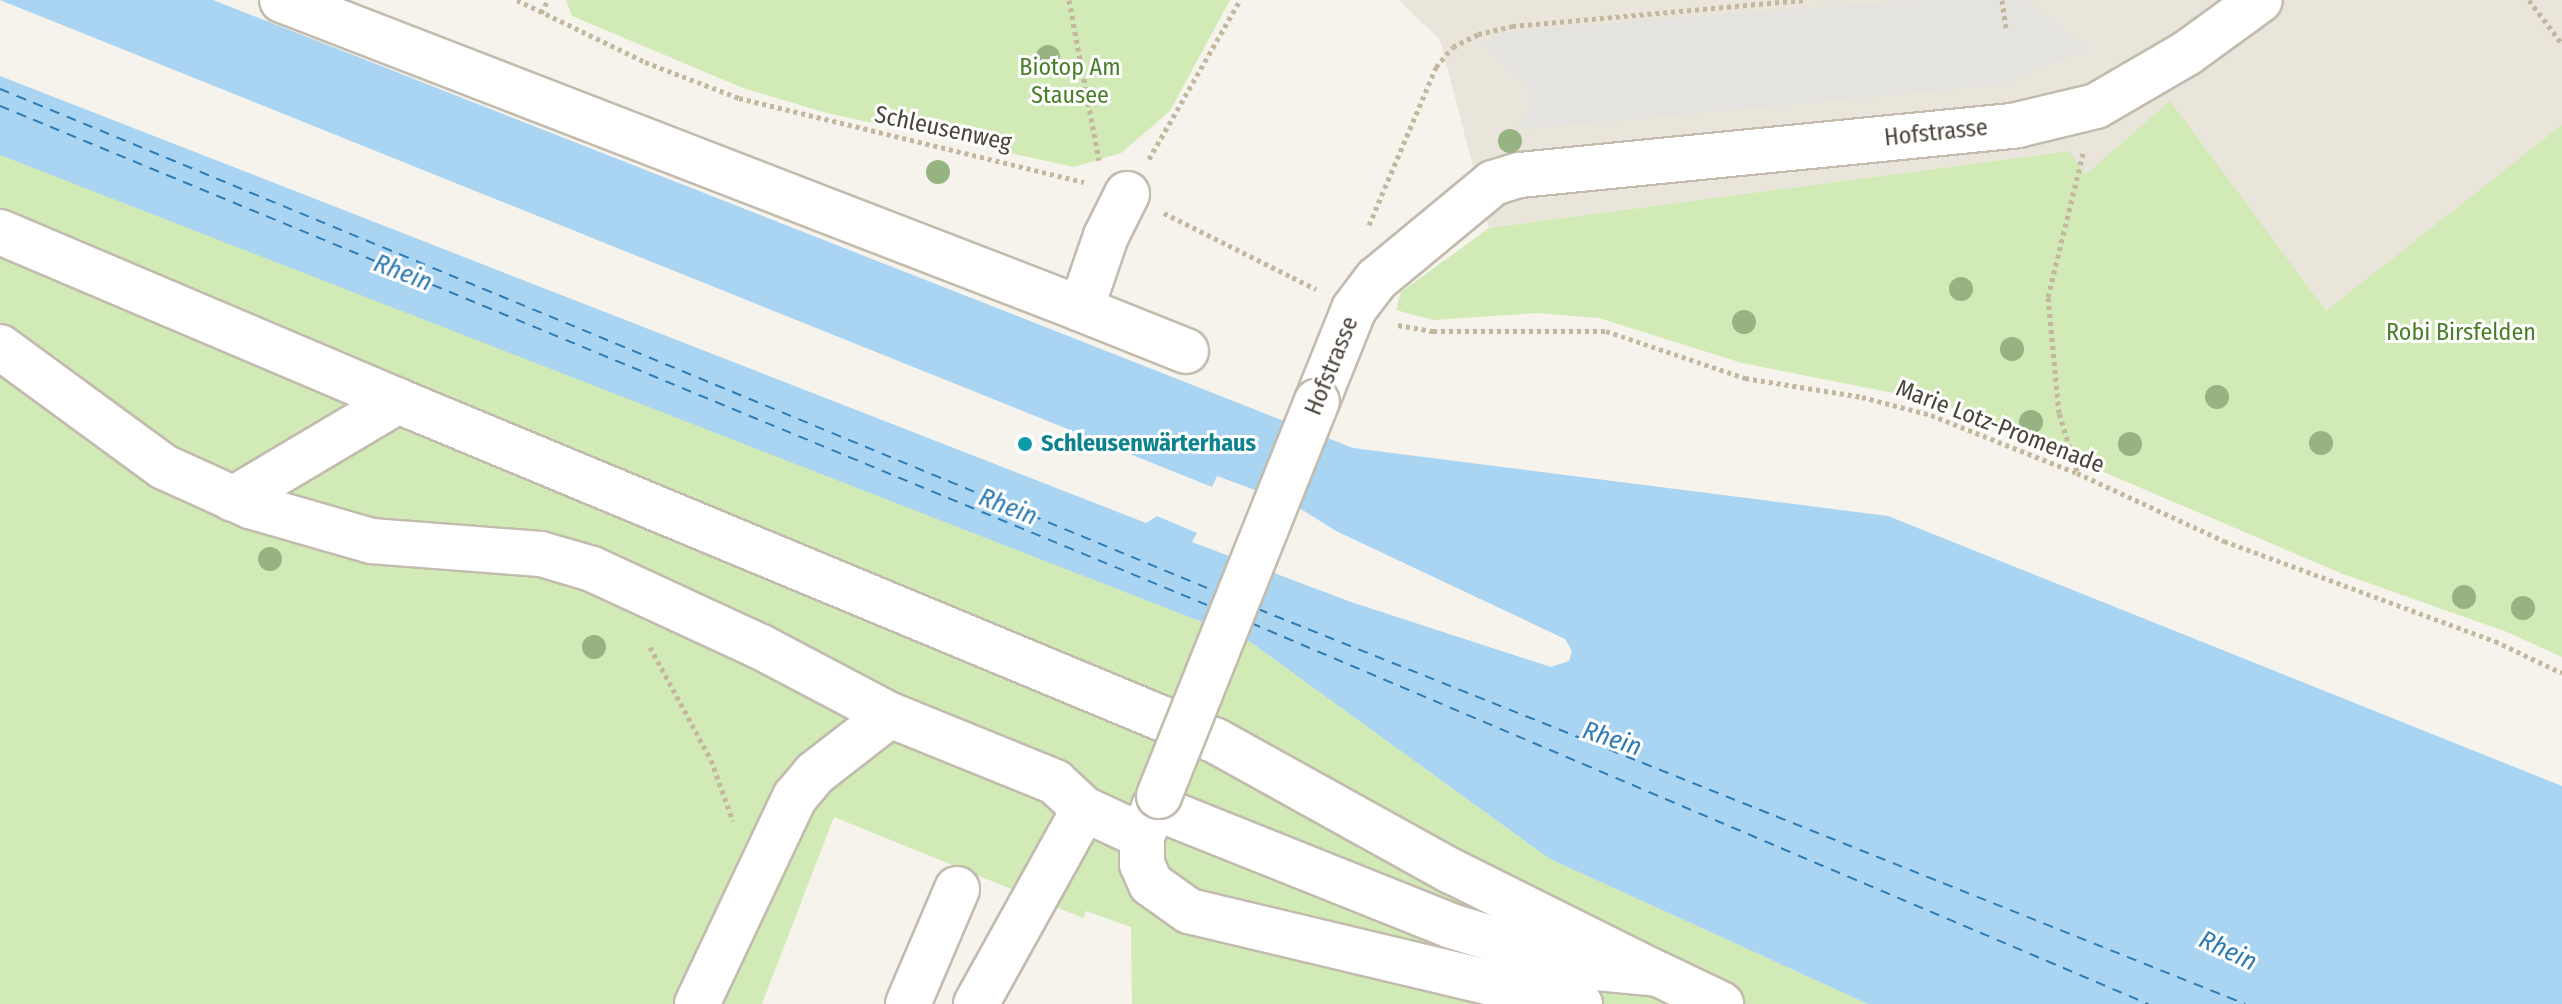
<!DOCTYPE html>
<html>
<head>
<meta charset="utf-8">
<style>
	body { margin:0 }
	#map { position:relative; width:2562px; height:1004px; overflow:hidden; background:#f6f3ec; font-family:"Fira Sans Condensed",sans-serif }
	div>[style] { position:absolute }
	.residential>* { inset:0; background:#eae5da }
	.green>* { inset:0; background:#d2eab5 }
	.parking>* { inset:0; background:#e5e3e0 }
	.water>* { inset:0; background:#a9d4f2 }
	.ferry>* { height:2px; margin-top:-1px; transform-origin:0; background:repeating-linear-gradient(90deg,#2e7ab2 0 10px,transparent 0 18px) }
	.path>* { height:5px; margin-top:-2.5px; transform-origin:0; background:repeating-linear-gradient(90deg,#c4b79f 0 4px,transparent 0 8px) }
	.roads { filter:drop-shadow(2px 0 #c2bbae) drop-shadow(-2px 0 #c2bbae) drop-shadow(0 2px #c2bbae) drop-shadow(0 -2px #c2bbae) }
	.minor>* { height:44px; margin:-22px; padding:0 22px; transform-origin:22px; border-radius:22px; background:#fff }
	.bridges { filter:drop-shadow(2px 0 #c2bbae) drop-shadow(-2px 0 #c2bbae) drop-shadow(0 2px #c2bbae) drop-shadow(0 -2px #c2bbae) }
	.minor-bridge>* { height:44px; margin:-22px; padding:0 22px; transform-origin:22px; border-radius:22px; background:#fff }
	.trees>* { width:24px; height:24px; margin:-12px; border-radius:50%; background:#97b381 }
	.dots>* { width:22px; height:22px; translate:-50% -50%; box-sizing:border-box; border:4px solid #fff; border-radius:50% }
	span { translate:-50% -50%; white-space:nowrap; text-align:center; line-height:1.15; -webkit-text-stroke:6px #fff; paint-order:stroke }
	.park-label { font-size:24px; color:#4a7f2a }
	.street-label { font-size:24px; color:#4b4439 }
	.culture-label { font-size:24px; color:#0d838f; font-weight:700 }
	.left { translate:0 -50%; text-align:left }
	.water-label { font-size:26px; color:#2e7ab2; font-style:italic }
</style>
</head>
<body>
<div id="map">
	<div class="residential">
		<i style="clip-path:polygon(1399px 0,2562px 0,2562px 483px,2103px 297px,2069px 151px,1489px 228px,1440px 40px)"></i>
	</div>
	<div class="green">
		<i style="clip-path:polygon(566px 0,1230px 0,1170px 111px,1121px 153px,1074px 167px,827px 113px,743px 88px,572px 16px)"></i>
		<i style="clip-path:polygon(2170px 101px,2326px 311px,2562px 125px,2562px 657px,2507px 632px,2343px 574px,1939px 402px,1742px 363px,1599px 318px,1537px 313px,1433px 320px,1396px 310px,1401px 292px,1489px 228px,2069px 151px,2085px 175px)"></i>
		<i style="clip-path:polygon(0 153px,1246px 639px,1550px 859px,1868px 1004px,1132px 1004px,1131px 927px,1086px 911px,1083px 918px,834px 817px,762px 1004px,0 1004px)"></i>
	</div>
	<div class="parking">
		<i style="clip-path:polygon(1916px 0,2024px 0,2089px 49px,2000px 85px,1516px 130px,1537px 96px,1484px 45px,1495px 32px)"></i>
	</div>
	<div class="water">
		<i style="clip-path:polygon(0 0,213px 0,1353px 448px,1888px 516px,2562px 786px,2562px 1004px,1868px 1004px,1550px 859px,1246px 639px,0 155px,0 76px,1146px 523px,1157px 516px,1197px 533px,1192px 542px,1351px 602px,1551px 667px,1569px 661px,1572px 651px,1565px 639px,1336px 531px,1293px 504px,1217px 476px,1212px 487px)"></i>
	</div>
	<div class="ferry">
		<i style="left:0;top:89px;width:1319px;rotate:22.46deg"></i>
		<i style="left:0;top:106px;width:1311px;rotate:22.46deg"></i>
		<i style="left:1258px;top:609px;width:1063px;rotate:21.81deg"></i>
		<i style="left:1251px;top:623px;width:975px;rotate:23.01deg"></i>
	</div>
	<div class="path">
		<i style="left:517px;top:0;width:142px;rotate:25.8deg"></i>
		<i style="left:645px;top:62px;width:101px;rotate:21deg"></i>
		<i style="left:739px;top:98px;width:355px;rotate:13.7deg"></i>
		<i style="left:1069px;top:0;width:163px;rotate:79.4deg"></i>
		<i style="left:2002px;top:0;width:30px;rotate:82deg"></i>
		<i style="left:2529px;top:0;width:55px;rotate:53.1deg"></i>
		<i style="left:541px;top:13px;width:15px;rotate:-62deg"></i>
		<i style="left:1149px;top:159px;width:183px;rotate:-60.2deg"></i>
		<i style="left:1164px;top:213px;width:170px;rotate:26.6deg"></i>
		<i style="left:1369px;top:225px;width:172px;rotate:-67deg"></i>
		<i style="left:1436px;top:67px;width:26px;rotate:-50deg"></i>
		<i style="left:1453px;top:47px;width:28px;rotate:-27deg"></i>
		<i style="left:1478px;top:34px;width:35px;rotate:-13deg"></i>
		<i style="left:1512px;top:26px;width:293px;rotate:-5.1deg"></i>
		<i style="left:1398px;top:325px;width:36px;rotate:10deg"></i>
		<i style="left:1433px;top:331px;width:173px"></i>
		<i style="left:1606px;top:331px;width:147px;rotate:18.7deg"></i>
		<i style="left:1745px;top:378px;width:119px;rotate:9.2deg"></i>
		<i style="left:1862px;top:397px;width:71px;rotate:14.6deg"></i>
		<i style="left:1931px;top:415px;width:157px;rotate:21.7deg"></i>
		<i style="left:2077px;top:473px;width:162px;rotate:24.8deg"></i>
		<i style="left:2224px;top:541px;width:289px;rotate:20.3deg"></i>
		<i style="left:2495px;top:641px;width:74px;rotate:25.5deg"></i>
		<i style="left:2077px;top:471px;width:61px;rotate:-107.2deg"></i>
		<i style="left:2059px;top:413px;width:117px;rotate:-95.4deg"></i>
		<i style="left:2048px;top:297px;width:148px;rotate:-76.3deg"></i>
		<i style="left:650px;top:647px;width:128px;rotate:61.6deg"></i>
		<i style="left:711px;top:760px;width:65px;rotate:70.2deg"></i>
	</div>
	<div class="roads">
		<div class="minor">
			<i style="left:282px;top:0;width:857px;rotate:21.14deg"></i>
			<i style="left:1081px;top:309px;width:77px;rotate:-71.1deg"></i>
			<i style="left:1106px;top:236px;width:47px;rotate:-63.4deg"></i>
			<i style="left:0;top:232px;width:432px;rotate:23deg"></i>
			<i style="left:1081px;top:309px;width:113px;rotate:21.8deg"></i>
			<i style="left:0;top:347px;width:203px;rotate:36.2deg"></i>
			<i style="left:164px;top:467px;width:94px;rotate:24.4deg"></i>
			<i style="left:250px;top:506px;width:126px;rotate:16.1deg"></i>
			<i style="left:371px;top:541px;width:170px;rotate:4.4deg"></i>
			<i style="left:541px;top:554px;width:53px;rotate:16.4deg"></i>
			<i style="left:592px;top:569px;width:186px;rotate:24.8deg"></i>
			<i style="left:761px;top:647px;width:146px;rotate:27.8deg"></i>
			<i style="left:1317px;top:401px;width:99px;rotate:-68.1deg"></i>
			<i style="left:1354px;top:309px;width:38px;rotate:-53deg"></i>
			<i style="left:1377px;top:279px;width:151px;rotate:-39.6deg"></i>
			<i style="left:1493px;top:183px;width:28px;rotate:-17deg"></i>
			<i style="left:1520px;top:175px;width:500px;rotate:-5.7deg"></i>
			<i style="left:2017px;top:125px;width:81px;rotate:-13.5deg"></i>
			<i style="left:2096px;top:106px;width:105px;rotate:-30.2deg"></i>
			<i style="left:2187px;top:53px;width:90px;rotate:-36deg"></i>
			<i style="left:233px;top:499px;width:192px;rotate:-30.7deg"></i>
			<i style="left:398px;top:401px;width:886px;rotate:22.57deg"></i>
			<i style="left:1216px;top:741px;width:269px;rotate:29deg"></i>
			<i style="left:1451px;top:871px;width:231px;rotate:26.5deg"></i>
			<i style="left:1154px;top:807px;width:320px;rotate:21.8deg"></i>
			<i style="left:1451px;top:926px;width:142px;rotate:16.8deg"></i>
			<i style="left:1587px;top:967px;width:71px;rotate:5.6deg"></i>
			<i style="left:1658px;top:974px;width:70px;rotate:25.5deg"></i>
			<i style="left:1154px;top:808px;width:30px;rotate:113deg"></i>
			<i style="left:1142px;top:836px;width:28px;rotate:90deg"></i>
			<i style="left:1142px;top:864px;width:22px;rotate:66deg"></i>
			<i style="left:1151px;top:884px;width:47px;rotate:35.4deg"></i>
			<i style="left:1189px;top:911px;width:402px;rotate:13.4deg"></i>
			<i style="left:697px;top:1004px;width:229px;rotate:-64.7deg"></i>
			<i style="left:795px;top:797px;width:30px;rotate:-50deg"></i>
			<i style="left:814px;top:774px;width:96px;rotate:-37.8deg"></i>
			<i style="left:890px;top:715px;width:178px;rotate:22.1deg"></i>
			<i style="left:1055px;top:782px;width:40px;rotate:43deg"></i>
			<i style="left:1084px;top:809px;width:64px;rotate:25deg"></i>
			<i style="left:908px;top:1004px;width:125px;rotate:-66.9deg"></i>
			<i style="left:976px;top:1004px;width:223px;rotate:-61deg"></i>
		</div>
	</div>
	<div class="bridges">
		<div class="minor-bridge">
			<i style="left:1159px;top:796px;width:425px;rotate:-68.2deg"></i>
		</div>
	</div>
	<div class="trees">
		<i style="left:1048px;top:57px"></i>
		<i style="left:1510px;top:141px"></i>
		<i style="left:938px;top:172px"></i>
		<i style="left:1961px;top:289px"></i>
		<i style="left:1744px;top:322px"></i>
		<i style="left:2012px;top:349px"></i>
		<i style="left:2217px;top:397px"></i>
		<i style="left:2031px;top:422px"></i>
		<i style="left:2321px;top:443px"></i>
		<i style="left:2130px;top:444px"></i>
		<i style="left:270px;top:559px"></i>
		<i style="left:2464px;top:597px"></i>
		<i style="left:2523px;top:608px"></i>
		<i style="left:594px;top:647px"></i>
	</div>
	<div class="dots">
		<i style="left:1025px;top:444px;background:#0f9aa8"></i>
	</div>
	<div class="park-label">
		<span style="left:1070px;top:82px">Biotop Am<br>Stausee</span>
		<span style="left:2461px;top:333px">Robi Birsfelden</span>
	</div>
	<div class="street-label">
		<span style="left:943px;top:129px;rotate:12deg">Schleusenweg</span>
		<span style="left:1936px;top:133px;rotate:-6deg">Hofstrasse</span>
		<span style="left:1332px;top:366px;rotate:-68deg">Hofstrasse</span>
		<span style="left:2000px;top:427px;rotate:21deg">Marie Lotz-Promenade</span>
	</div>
	<div class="culture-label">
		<span class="left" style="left:1041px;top:444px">Schleusenwärterhaus</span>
	</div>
	<div class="water-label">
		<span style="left:403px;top:273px;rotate:21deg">Rhein</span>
		<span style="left:1008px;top:507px;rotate:21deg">Rhein</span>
		<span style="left:1612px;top:739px;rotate:18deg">Rhein</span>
		<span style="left:2228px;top:951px;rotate:25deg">Rhein</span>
	</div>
</div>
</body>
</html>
